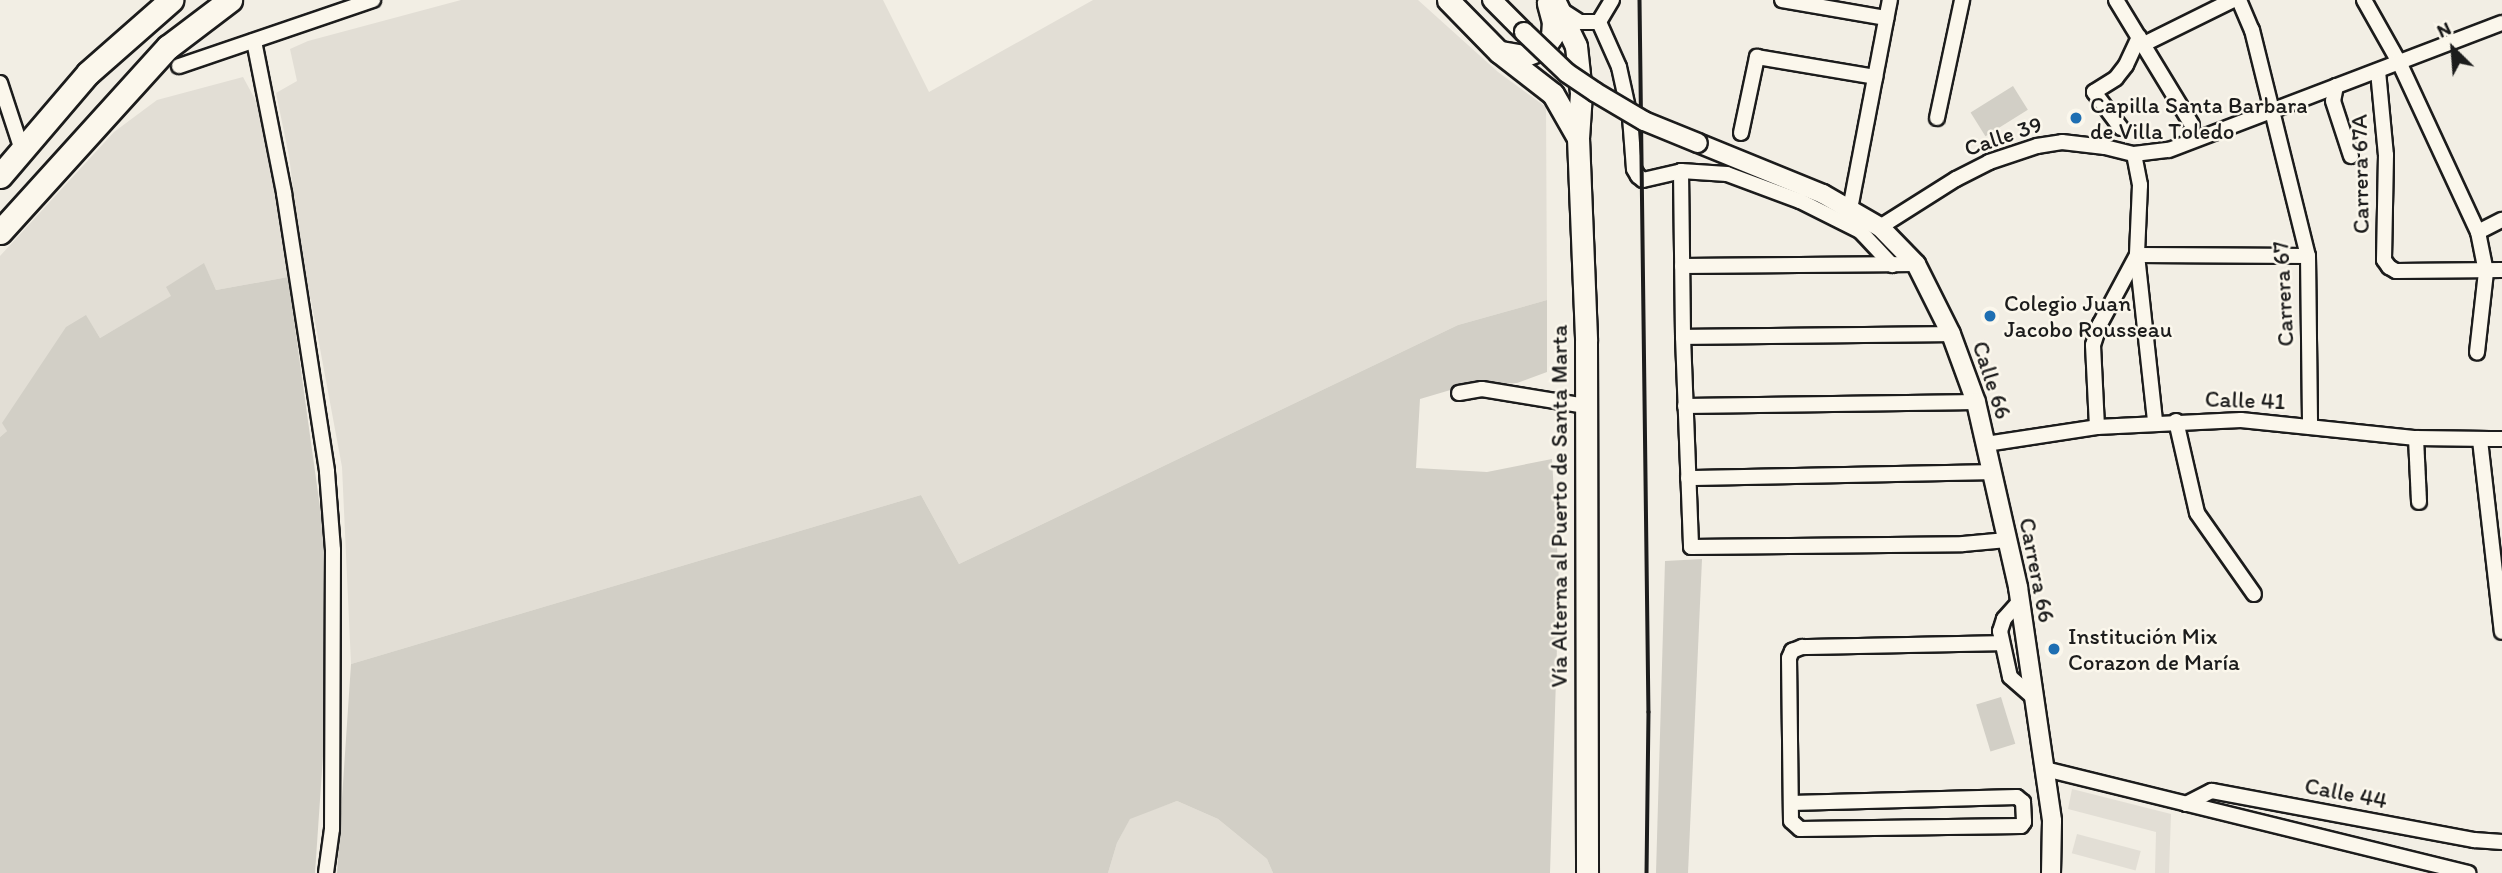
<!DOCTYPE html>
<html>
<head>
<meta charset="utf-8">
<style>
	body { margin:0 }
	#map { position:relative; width:2502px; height:873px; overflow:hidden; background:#f2eee4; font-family:Itim,sans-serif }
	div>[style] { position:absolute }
	.built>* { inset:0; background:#e2ded5; transform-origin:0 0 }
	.green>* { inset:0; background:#d2cfc6; transform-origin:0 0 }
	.roads { filter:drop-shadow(2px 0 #1c1c1c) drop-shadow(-2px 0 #1c1c1c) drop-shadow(0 2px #1c1c1c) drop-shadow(0 -2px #1c1c1c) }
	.minor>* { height:14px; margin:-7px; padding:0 7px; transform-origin:7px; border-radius:7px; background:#fbf7ec }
	.tertiary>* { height:18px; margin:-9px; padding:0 9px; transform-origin:9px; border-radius:9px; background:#fbf7ec }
	.primary>* { height:21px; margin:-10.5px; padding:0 10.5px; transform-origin:10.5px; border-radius:10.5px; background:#fbf7ec }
	.trunk>* { height:23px; margin:-11.5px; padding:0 11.5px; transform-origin:11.5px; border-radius:11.5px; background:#fbf7ec }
	.rail>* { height:3.5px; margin:-1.75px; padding:0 1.75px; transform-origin:1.75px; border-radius:1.75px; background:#1c1c1c }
	.bridges { filter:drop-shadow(2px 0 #1c1c1c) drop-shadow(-2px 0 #1c1c1c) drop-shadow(0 2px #1c1c1c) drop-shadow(0 -2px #1c1c1c) }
	.tertiary-bridge>* { height:18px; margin:-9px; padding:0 9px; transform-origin:9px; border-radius:9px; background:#fbf7ec }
	.dots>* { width:19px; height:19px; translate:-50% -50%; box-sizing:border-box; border:4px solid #fbf7ec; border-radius:50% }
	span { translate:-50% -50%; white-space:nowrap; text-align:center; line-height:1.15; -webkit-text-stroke:5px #fbf7ec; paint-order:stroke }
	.poi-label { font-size:23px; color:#1c1c1c }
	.left { translate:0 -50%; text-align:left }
	.street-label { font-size:23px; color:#1c1c1c }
	.north { position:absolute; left:2418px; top:14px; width:70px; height:70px; -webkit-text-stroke:5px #fbf7ec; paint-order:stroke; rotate:335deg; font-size:19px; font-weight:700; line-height:28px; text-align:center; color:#1c1c1c }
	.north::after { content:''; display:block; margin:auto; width:24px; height:32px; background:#1c1c1c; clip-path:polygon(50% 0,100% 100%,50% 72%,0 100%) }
</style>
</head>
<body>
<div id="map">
	<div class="built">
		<i style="clip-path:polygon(461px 0,883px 0,929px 92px,1093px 0,1418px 0,1498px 72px,1546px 107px,1547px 300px,1458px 325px,959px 564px,921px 495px,351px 664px,342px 467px,311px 300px,306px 292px,289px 156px,276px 93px,297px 81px,290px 49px,308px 41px)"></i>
		<i style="clip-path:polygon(243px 77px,256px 101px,281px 201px,288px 277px,216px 290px,204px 264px,167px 288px,172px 296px,100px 338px,86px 316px,7px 431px,0 437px,0 256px,114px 132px,157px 100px)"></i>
		<i style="clip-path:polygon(2072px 789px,2171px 814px,2169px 873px,2155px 873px,2156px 832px,2068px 809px)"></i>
		<i style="clip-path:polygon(1177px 801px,1218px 819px,1267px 859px,1273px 873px,1108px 873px,1117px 843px,1130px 818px)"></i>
		<i style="left:2077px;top:834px;width:66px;height:20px;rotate:15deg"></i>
	</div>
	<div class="green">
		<i style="left:2013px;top:86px;width:28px;height:50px;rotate:58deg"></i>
		<i style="clip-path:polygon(204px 263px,216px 290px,288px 277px,330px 579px,330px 654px,315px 873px,0 873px,0 437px,7px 431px,2px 423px,66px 327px,86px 315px,100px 338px,171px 296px,166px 287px)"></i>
		<i style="clip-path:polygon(1547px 300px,1547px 372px,1517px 383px,1464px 386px,1420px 399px,1416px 468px,1487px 472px,1552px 459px,1559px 581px,1550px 873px,1273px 873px,1267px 859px,1218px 819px,1177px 801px,1130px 819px,1117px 843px,1108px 873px,337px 873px,351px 664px,921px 495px,959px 564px,1458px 325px)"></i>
		<i style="clip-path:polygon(1702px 559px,1688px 873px,1656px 873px,1665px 561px)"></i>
		<i style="left:2001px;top:697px;width:49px;height:26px;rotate:73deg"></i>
	</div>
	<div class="roads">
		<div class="minor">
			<i style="left:1612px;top:0;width:26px;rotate:121deg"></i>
			<i style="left:1599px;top:22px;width:49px;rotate:66deg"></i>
			<i style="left:1619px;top:67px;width:51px;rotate:77.6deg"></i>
			<i style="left:1630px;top:117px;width:52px;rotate:85.6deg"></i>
			<i style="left:1634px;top:169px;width:8px;rotate:60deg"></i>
			<i style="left:1638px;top:176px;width:6px;rotate:39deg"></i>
			<i style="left:1643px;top:180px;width:39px;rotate:-13deg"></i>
			<i style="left:1681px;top:171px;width:46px;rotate:3.7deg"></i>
			<i style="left:1727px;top:174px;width:78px;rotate:20.3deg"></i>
			<i style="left:1800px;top:201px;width:67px;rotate:26.6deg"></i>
			<i style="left:1860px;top:231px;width:47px;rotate:46.7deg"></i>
			<i style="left:1782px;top:0;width:106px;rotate:9.8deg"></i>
			<i style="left:2116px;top:0;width:146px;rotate:58.7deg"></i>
			<i style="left:2239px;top:0;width:33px;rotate:67deg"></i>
			<i style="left:2252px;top:30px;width:233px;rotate:76.1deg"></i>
			<i style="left:2308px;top:256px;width:171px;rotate:89.3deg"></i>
			<i style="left:2364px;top:0;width:71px;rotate:60.6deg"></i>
			<i style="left:2399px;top:62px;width:187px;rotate:65.1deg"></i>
			<i style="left:2478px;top:232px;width:41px;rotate:78.7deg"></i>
			<i style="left:2486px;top:272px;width:81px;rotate:96.4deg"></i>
			<i style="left:1560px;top:9px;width:24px;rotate:33deg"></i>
			<i style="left:1580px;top:22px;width:19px"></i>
			<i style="left:254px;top:41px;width:155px;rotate:78.8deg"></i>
			<i style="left:284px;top:193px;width:282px;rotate:81.2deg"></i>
			<i style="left:327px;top:472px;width:78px;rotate:85.6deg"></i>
			<i style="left:333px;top:550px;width:279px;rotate:90.2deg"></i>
			<i style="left:332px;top:829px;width:44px;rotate:97.8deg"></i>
			<i style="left:2144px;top:44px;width:99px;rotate:-26.3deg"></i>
			<i style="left:179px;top:66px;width:205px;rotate:-18.8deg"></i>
			<i style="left:2378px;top:71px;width:84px;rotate:84.6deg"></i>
			<i style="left:2386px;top:155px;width:105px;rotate:91.1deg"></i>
			<i style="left:2384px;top:260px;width:9px;rotate:54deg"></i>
			<i style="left:2389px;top:267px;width:8px;rotate:30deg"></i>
			<i style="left:2396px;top:271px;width:106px;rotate:-0.5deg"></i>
			<i style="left:0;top:83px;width:71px;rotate:71.8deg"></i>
			<i style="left:2336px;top:86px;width:15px;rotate:101deg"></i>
			<i style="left:2333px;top:101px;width:58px;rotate:71.9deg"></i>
			<i style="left:1937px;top:118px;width:121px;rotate:-78deg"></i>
			<i style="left:2121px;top:128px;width:45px;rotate:-126.9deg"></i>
			<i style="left:2094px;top:92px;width:26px;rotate:-32deg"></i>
			<i style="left:2116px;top:78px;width:16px;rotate:-52deg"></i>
			<i style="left:2126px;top:65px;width:31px;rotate:-65deg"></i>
			<i style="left:1741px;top:133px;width:78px;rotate:-78.1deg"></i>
			<i style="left:1757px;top:57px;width:120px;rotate:9.6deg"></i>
			<i style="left:2134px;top:154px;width:32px;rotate:79deg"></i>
			<i style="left:2140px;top:185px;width:70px;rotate:92.5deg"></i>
			<i style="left:2137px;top:255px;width:168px;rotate:83.8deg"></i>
			<i style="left:1681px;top:171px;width:166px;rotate:89.3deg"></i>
			<i style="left:1683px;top:337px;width:210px;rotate:87.8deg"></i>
			<i style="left:1691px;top:547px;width:272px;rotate:-0.6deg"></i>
			<i style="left:1963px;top:544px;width:44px;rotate:-5.2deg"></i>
			<i style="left:1850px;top:209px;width:213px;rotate:-79.2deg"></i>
			<i style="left:1880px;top:227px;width:90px;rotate:-32.3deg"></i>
			<i style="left:1956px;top:179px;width:37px;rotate:-27deg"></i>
			<i style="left:1989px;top:162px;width:51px;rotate:-18.4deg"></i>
			<i style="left:2037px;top:146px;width:25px;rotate:-9deg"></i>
			<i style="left:2062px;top:142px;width:43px;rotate:6.6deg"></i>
			<i style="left:2105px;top:147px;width:30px;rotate:14deg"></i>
			<i style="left:2134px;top:154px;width:35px;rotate:-7deg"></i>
			<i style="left:2169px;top:150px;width:356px;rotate:-20.9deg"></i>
			<i style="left:2478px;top:232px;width:27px;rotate:-27deg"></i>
			<i style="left:1682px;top:266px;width:234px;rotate:-0.5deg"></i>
			<i style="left:1683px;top:337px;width:268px;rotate:-0.6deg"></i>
			<i style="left:1459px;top:393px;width:23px;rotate:-10deg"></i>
			<i style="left:1482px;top:389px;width:105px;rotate:9.3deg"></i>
			<i style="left:1685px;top:406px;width:291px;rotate:-0.8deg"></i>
			<i style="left:2176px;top:421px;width:94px;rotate:77.1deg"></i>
			<i style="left:2197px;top:513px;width:99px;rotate:54.9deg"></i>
			<i style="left:2097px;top:427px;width:82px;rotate:-92.8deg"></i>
			<i style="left:2093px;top:345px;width:22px;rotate:-72deg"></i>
			<i style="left:2100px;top:324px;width:78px;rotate:-61.8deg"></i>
			<i style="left:2137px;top:255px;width:171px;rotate:0.3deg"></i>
			<i style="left:2416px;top:438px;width:64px;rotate:87.3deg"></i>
			<i style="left:2480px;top:440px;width:193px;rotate:83.5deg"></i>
			<i style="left:1986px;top:444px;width:112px;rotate:-8.7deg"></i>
			<i style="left:2097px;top:427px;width:144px;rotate:-2.8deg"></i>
			<i style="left:2241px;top:420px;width:176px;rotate:5.9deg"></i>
			<i style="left:2416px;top:438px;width:86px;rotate:0.7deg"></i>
			<i style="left:1688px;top:478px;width:302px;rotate:-1.1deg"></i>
			<i style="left:2020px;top:601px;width:24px;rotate:132deg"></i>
			<i style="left:2004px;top:619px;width:13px;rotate:108deg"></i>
			<i style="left:2000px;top:631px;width:47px;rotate:77.7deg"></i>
			<i style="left:2010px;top:677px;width:33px;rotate:41deg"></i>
			<i style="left:2045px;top:769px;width:436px;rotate:13.8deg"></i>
			<i style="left:1791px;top:803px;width:226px;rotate:-1.5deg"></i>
			<i style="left:2017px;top:797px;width:8px;rotate:40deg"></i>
			<i style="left:2023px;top:802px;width:20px;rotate:87deg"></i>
			<i style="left:2024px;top:822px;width:5px;rotate:127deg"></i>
			<i style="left:2021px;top:826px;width:221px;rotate:179.2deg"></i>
			<i style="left:1800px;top:829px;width:12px;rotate:-138deg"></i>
			<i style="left:1791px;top:821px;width:163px;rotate:-90.7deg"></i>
			<i style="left:1789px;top:658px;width:8px;rotate:-67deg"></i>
			<i style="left:1792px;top:651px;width:11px;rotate:-22deg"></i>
			<i style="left:1802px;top:647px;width:200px;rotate:-1.1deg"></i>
			<i style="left:2186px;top:804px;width:29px;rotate:-27deg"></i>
			<i style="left:2212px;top:791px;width:267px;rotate:10.6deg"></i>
			<i style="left:2474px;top:840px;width:28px;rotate:4deg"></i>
		</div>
		<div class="tertiary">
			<i style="left:1492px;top:0;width:45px;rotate:45deg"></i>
			<i style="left:1698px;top:143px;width:135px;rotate:22.2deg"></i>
			<i style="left:1823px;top:194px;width:66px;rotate:30.1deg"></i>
			<i style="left:1880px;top:227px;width:52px;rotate:45.8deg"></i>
			<i style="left:1916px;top:264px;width:78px;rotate:63.4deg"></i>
			<i style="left:1951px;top:334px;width:72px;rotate:69.8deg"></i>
			<i style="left:1976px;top:402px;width:190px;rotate:77.2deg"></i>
			<i style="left:2018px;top:587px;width:236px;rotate:81.7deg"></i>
			<i style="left:2052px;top:821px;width:52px;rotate:91.1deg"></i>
		</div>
		<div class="primary">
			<i style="left:1448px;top:0;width:73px;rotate:45.6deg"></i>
			<i style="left:1499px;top:52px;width:68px;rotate:37.9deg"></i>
			<i style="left:1553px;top:94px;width:48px;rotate:60.3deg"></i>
			<i style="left:1554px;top:0;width:51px;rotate:64.4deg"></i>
			<i style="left:1576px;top:46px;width:47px;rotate:83.9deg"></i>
			<i style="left:1581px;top:93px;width:45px;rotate:93.8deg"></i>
			<i style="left:1578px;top:138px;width:203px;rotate:87.7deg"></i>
			<i style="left:1586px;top:341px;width:532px;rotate:89.89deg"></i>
			<i style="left:1501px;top:52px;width:22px;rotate:10deg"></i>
			<i style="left:1523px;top:56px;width:22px;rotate:-21deg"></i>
			<i style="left:1544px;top:48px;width:14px;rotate:-56deg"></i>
			<i style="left:1552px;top:36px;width:14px;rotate:-86deg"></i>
			<i style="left:1553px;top:22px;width:20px;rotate:-105deg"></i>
		</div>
		<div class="trunk">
			<i style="left:0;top:176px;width:135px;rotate:-49.5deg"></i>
			<i style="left:88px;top:73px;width:111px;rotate:-41.3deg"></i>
			<i style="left:0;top:232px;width:250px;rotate:-47.8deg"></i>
			<i style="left:168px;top:47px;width:78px;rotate:-37.2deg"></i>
		</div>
	</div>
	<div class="rail">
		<i style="left:1640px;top:0;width:712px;rotate:89.28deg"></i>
		<i style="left:1649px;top:712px;width:161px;rotate:90.7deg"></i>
	</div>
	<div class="bridges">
		<div class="tertiary-bridge">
			<i style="left:1524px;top:32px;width:59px;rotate:43.6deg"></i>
			<i style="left:1567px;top:73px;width:34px;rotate:34deg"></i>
			<i style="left:1595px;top:92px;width:57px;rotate:30.6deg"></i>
			<i style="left:1644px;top:121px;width:58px;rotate:22.2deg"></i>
		</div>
	</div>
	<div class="dots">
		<i style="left:2076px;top:118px;background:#1f6fb2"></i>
		<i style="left:1990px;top:316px;background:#1f6fb2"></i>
		<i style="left:2054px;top:649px;background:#1f6fb2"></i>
	</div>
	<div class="poi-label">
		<span class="left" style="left:2090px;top:118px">Capilla Santa Barbara<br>de Villa Toledo</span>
		<span class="left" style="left:2004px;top:316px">Colegio Juan<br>Jacobo Rousseau</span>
		<span class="left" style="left:2068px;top:649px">Institución Mix<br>Corazon de María</span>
	</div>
	<div class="street-label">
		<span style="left:2003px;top:136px;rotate:-19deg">Calle 39</span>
		<span style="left:2360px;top:174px;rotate:-91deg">Carrera 67A</span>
		<span style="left:2283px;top:294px;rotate:-93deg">Carrera 67</span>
		<span style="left:1992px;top:380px;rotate:72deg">Calle 66</span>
		<span style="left:2245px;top:400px;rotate:2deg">Calle 41</span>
		<span style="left:1559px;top:506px;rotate:-90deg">Vía Alterna al Puerto de Santa Marta</span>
		<span style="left:2037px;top:570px;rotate:79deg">Carrera 66</span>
		<span style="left:2346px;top:793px;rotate:11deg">Calle 44</span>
	</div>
	<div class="north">N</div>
</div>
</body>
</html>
